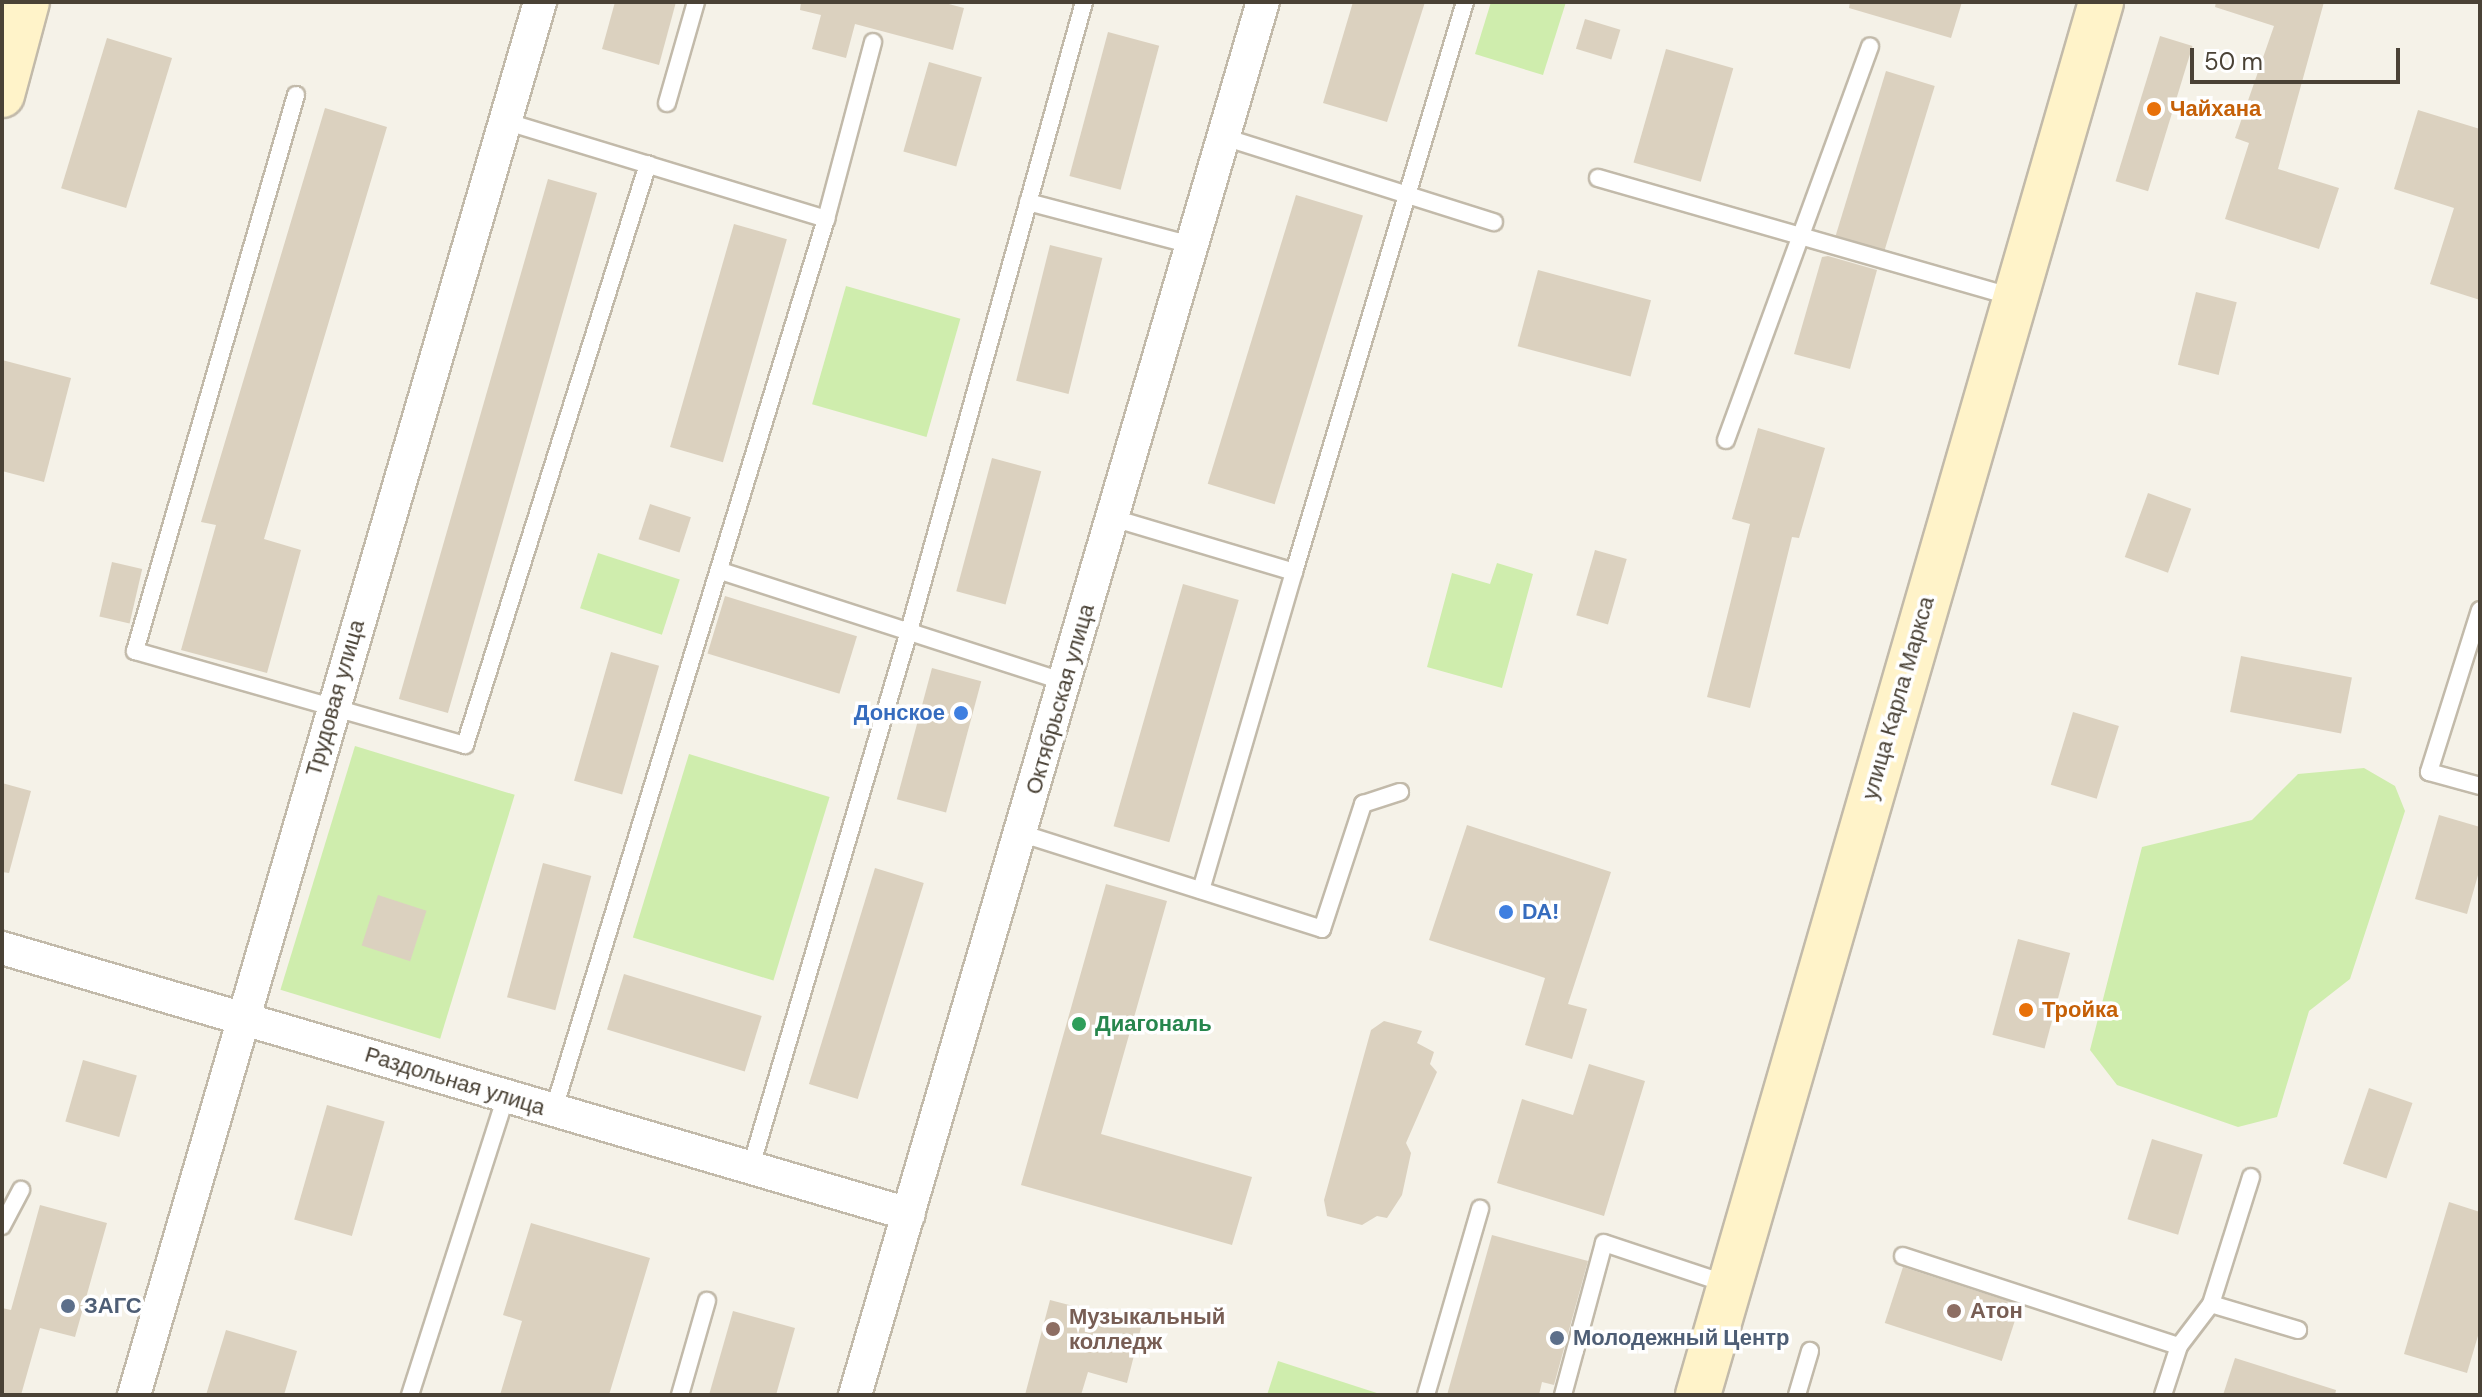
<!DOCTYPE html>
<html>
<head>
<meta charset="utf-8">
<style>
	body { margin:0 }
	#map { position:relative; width:2482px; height:1397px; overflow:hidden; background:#f5f2e8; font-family:"DM Sans",sans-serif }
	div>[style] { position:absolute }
	.green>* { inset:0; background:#cfedad; transform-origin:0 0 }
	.building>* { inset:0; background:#dbd1bf; transform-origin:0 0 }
	.roads { filter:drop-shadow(2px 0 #c2baaa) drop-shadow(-2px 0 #c2baaa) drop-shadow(0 2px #c2baaa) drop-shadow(0 -2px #c2baaa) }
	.lane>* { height:16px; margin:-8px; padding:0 8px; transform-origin:8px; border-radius:8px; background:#fff }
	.street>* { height:32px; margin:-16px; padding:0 16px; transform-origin:16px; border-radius:16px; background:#fff }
	.secondary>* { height:44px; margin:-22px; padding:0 22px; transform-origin:22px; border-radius:22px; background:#fff3c9 }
	.dots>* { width:22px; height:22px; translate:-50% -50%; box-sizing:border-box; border:4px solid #fff; border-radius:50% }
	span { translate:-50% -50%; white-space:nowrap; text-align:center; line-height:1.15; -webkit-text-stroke:7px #fff; paint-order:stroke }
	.food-label { font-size:22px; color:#c56008; font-weight:700 }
	.left { translate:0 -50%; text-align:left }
	.street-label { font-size:22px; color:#4a4236 }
	.shop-label { font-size:22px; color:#366cbe; font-weight:700 }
	.right { translate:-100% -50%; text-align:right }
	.leisure-label { font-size:22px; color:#27864d; font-weight:700 }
	.service-label { font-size:22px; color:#4e5e75; font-weight:700 }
	.education-label { font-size:22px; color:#785e54; font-weight:700 }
	.frame { position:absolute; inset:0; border:4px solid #4a4236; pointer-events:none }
	.scale { position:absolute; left:2190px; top:48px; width:210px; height:36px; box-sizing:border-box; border:4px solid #4a4236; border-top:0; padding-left:10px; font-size:24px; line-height:28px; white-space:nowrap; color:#4a4236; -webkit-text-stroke:6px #fff; paint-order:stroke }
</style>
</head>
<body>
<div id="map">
	<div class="green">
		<i style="clip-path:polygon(1491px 2px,1566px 2px,1543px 75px,1475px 54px)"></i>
		<i style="left:846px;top:286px;width:119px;height:123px;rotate:16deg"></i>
		<i style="left:598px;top:553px;width:86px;height:58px;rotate:18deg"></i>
		<i style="clip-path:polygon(1497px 563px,1533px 574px,1502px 688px,1427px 667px,1452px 573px,1490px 584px)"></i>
		<i style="left:355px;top:746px;width:167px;height:255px;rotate:17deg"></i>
		<i style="left:689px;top:754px;width:147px;height:192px;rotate:17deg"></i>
		<i style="clip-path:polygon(2364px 768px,2395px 786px,2405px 811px,2350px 979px,2309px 1011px,2277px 1117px,2238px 1127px,2117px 1085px,2090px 1050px,2142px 847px,2252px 820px,2298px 774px)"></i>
		<i style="clip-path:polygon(1278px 1361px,1383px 1395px,1267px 1395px)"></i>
	</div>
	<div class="building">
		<i style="clip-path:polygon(615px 2px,676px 2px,659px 65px,602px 49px)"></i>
		<i style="clip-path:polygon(801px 2px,941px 2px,964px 8px,953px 50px,855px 24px,846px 58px,812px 49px,821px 15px,800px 10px)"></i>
		<i style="clip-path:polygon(1353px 2px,1425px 2px,1387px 122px,1323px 103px)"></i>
		<i style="clip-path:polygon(1850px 2px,1962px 2px,1951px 38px,1849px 8px)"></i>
		<i style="clip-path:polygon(2216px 2px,2324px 2px,2278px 169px,2339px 188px,2319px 249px,2225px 219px,2249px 143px,2235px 138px,2274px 26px,2215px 7px)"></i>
		<i style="left:1585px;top:19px;width:37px;height:31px;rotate:17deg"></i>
		<i style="left:1108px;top:32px;width:53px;height:149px;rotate:15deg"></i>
		<i style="left:2160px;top:36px;width:34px;height:152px;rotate:17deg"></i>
		<i style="left:107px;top:38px;width:68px;height:157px;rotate:17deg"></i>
		<i style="left:1666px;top:49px;width:70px;height:118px;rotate:16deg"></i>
		<i style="left:929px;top:62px;width:55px;height:93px;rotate:16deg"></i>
		<i style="left:1886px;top:71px;width:51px;height:172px;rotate:17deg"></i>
		<i style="clip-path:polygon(325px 108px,387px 127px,264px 539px,301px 550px,267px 673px,181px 650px,216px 525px,201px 522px)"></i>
		<i style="clip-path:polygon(2418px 110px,2480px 129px,2480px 300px,2430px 284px,2454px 208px,2394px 189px)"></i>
		<i style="left:548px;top:179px;width:51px;height:541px;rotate:16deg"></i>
		<i style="left:1296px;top:195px;width:70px;height:302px;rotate:17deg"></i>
		<i style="left:734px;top:224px;width:55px;height:232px;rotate:16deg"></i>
		<i style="left:1050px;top:245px;width:54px;height:140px;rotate:14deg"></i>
		<i style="clip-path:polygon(1828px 256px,1877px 270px,1850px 369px,1794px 354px,1822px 257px)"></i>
		<i style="left:1538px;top:270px;width:117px;height:79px;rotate:15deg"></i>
		<i style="left:2196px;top:292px;width:42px;height:75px;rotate:14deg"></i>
		<i style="clip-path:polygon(2px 360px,71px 378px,44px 482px,2px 471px)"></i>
		<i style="clip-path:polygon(1758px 428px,1825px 448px,1799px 538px,1792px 537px,1750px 708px,1707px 697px,1750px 524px,1732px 519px)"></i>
		<i style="left:992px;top:458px;width:51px;height:138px;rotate:15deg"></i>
		<i style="left:2148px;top:493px;width:46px;height:68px;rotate:20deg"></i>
		<i style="left:650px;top:504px;width:43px;height:37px;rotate:18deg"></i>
		<i style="left:1595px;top:550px;width:33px;height:68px;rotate:16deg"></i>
		<i style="left:112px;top:562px;width:31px;height:56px;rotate:13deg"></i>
		<i style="left:1183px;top:584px;width:58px;height:252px;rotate:16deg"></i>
		<i style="left:725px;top:596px;width:138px;height:60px;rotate:17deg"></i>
		<i style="left:611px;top:652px;width:50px;height:134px;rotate:16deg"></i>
		<i style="left:2241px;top:656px;width:113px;height:57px;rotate:11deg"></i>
		<i style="left:932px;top:668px;width:51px;height:136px;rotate:15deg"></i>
		<i style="left:2073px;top:712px;width:48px;height:76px;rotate:17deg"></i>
		<i style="clip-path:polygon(2px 783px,31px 791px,9px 873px,2px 872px)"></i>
		<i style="clip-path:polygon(2439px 815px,2480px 827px,2480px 868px,2467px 914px,2415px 899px)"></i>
		<i style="clip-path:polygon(1467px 825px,1611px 872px,1568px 1004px,1587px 1009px,1572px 1059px,1525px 1045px,1545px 978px,1429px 940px)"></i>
		<i style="left:543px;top:863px;width:50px;height:139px;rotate:15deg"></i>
		<i style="left:875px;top:868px;width:51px;height:226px;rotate:17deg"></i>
		<i style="clip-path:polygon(1106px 884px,1167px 901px,1101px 1134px,1252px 1177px,1232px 1245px,1021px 1185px)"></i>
		<i style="left:378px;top:895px;width:51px;height:53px;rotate:18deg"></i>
		<i style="left:2018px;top:939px;width:54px;height:99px;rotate:15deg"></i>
		<i style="left:624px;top:974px;width:144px;height:58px;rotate:17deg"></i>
		<i style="clip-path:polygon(1384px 1021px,1422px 1031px,1417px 1043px,1434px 1052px,1430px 1064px,1437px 1072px,1406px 1143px,1411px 1153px,1402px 1195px,1387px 1218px,1377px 1216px,1362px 1225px,1327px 1216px,1324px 1200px,1371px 1030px)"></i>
		<i style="left:83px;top:1060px;width:56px;height:64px;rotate:16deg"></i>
		<i style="clip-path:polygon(1589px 1064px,1645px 1081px,1604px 1216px,1497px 1183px,1522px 1099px,1573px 1115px)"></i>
		<i style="left:2369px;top:1088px;width:46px;height:80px;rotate:19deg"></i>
		<i style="left:327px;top:1105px;width:60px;height:119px;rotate:16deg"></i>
		<i style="left:2152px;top:1139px;width:53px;height:84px;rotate:17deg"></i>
		<i style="clip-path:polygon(2449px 1202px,2480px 1212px,2480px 1329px,2467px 1373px,2404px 1354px)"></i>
		<i style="clip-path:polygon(40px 1205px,107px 1223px,75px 1337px,40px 1328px,21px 1395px,2px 1395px,2px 1308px,11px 1310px)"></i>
		<i style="clip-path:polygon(531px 1223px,650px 1258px,609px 1395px,500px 1395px,522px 1321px,503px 1315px)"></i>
		<i style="clip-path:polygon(1492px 1235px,1588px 1261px,1554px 1385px,1542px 1382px,1539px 1395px,1447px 1395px)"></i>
		<i style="left:1903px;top:1267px;width:123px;height:59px;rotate:18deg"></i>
		<i style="clip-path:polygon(1050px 1300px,1142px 1324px,1127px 1383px,1088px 1372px,1081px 1395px,1025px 1395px)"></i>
		<i style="clip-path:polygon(733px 1311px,795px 1328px,776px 1395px,709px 1395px)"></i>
		<i style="clip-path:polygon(226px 1330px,297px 1351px,284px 1395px,206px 1395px)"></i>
		<i style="clip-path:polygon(2235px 1358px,2336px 1390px,2335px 1395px,2223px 1395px)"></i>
	</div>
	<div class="roads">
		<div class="lane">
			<i style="left:296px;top:95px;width:579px;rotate:106.15deg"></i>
			<i style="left:135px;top:651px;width:343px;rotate:15.9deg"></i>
			<i style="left:465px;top:745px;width:609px;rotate:-72.52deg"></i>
			<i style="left:667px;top:103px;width:105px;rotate:-74deg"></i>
			<i style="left:504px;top:121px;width:337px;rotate:16.9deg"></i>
			<i style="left:826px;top:219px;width:934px;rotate:107deg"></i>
			<i style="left:1224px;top:137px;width:283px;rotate:17.5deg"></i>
			<i style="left:1598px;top:178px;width:431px;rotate:16deg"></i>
			<i style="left:1028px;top:202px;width:170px;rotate:14.7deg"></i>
			<i style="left:826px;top:219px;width:183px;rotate:-75.1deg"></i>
			<i style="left:1726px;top:440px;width:419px;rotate:-69.9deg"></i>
			<i style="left:1113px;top:518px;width:189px;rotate:16.6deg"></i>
			<i style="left:1294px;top:572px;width:595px;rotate:-73.3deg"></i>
			<i style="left:721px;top:571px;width:361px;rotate:17.9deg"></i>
			<i style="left:2480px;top:610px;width:170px;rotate:107.5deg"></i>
			<i style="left:2429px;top:772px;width:53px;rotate:15.4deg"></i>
			<i style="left:1020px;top:833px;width:317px;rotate:17.6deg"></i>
			<i style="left:1322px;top:929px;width:132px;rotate:-71.8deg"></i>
			<i style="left:1363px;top:804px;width:39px;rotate:-18deg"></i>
			<i style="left:1201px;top:890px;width:331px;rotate:-73.7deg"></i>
			<i style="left:750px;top:1170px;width:562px;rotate:-73.56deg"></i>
			<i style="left:909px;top:631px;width:653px;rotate:-74.45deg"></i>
			<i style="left:2px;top:1226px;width:41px;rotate:-62.2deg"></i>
			<i style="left:1903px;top:1256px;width:290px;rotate:18.1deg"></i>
			<i style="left:2211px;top:1304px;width:133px;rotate:-72.5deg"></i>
			<i style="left:410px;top:1395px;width:314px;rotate:-72.2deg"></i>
			<i style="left:680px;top:1395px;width:98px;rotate:-74deg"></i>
			<i style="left:1426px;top:1395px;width:194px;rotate:-73.8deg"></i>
			<i style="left:1563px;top:1395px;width:157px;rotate:-74.9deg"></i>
			<i style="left:1604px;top:1243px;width:130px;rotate:18.4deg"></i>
			<i style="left:1797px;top:1395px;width:46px;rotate:-73.5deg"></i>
			<i style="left:2163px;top:1395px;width:52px;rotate:-71.9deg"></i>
			<i style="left:2179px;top:1346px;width:53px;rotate:-52.7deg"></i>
			<i style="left:2211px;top:1304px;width:91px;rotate:16.6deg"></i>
		</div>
		<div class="street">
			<i style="left:2px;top:948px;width:945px;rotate:16.35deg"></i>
			<i style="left:134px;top:1395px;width:1451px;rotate:-73.75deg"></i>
			<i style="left:855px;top:1395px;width:1452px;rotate:-73.68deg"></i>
		</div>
		<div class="secondary">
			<i style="left:2px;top:95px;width:96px;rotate:-75deg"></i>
			<i style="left:1698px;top:1395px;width:1450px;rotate:-73.86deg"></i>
		</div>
	</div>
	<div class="dots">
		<i style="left:2154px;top:109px;background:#e8710a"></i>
		<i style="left:961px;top:713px;background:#3f7fe0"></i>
		<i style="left:1506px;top:912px;background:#3f7fe0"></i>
		<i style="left:2026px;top:1010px;background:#e8710a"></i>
		<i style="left:1079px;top:1024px;background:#2e9e5b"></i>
		<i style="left:68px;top:1306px;background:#5c6f8a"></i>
		<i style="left:1954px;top:1311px;background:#8d6e63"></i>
		<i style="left:1053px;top:1329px;background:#8d6e63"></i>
		<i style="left:1557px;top:1338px;background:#5c6f8a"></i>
	</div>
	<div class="food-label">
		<span class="left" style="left:2170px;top:109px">Чайхана</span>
		<span class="left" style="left:2042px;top:1010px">Тройка</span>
	</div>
	<div class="street-label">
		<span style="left:335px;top:698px;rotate:-74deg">Трудовая улица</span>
		<span style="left:1898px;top:698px;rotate:-74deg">улица Карла Маркса</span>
		<span style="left:1060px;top:699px;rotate:-74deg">Октябрьская улица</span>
		<span style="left:455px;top:1081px;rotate:17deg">Раздольная улица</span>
	</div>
	<div class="shop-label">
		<span class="right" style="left:945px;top:713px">Донское</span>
		<span class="left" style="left:1522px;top:912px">DA!</span>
	</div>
	<div class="leisure-label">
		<span class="left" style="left:1095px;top:1024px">Диагональ</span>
	</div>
	<div class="service-label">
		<span class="left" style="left:84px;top:1306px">ЗАГС</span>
		<span class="left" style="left:1573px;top:1338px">Молодежный Центр</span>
	</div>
	<div class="education-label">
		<span class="left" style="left:1970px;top:1311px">Атон</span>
		<span class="left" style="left:1069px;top:1329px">Музыкальный<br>колледж</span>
	</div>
	<div class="frame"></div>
	<div class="scale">50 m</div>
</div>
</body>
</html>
